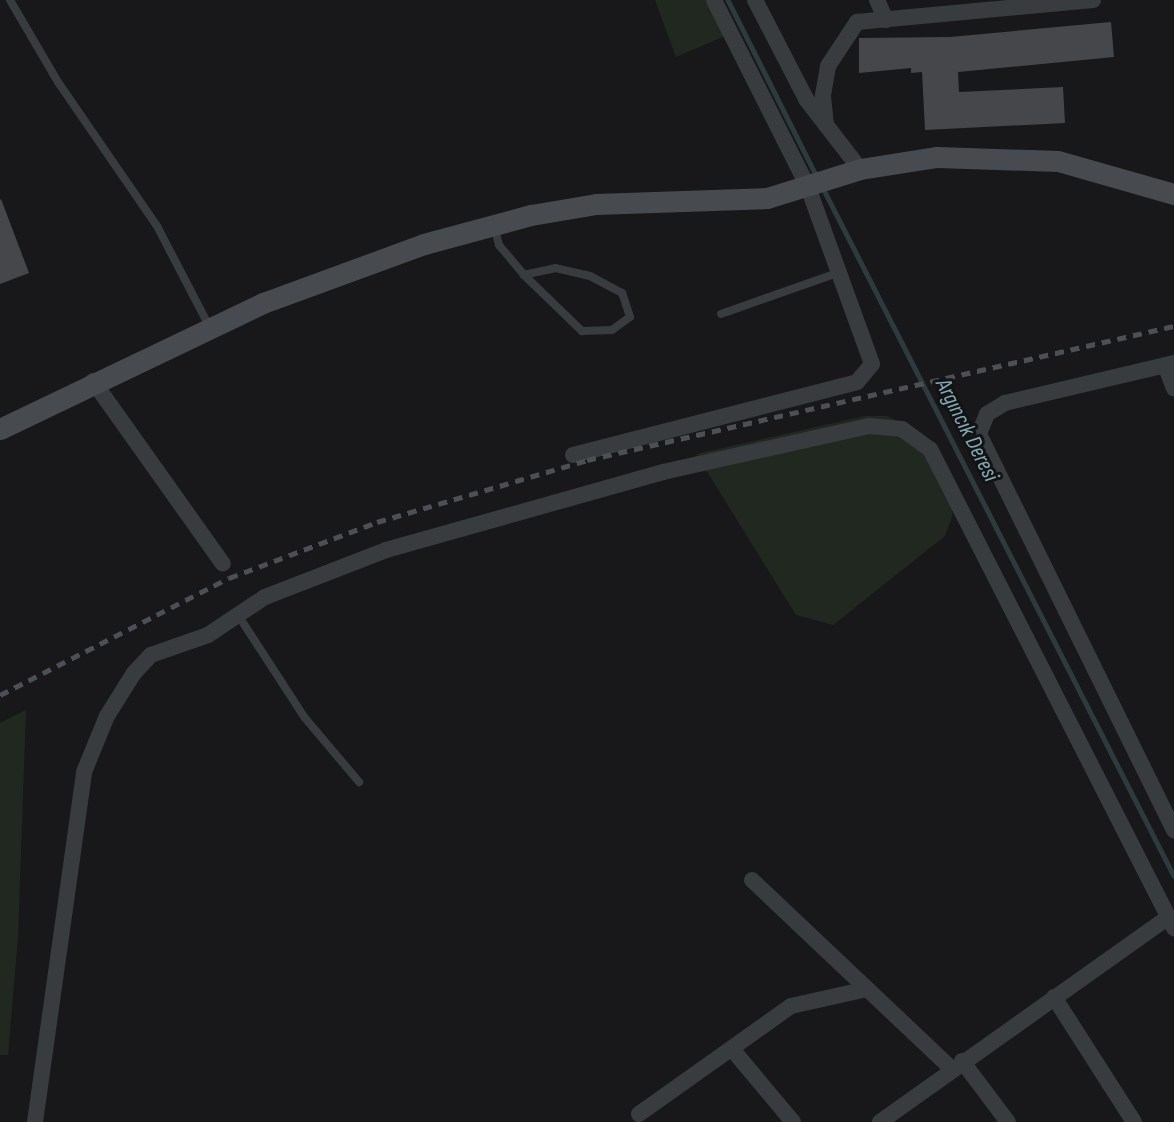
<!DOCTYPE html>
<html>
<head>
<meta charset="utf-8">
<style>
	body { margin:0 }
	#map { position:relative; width:1174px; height:1122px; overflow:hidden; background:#18181a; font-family:"Sofia Sans Condensed",sans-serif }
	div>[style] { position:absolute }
	.green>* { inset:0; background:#212820 }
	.stream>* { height:4.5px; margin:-2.25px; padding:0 2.25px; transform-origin:2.25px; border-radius:2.25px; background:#2e3b3e }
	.building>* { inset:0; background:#45474a }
	.lane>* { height:8px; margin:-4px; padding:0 4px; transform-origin:4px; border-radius:4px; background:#393c3f }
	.street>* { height:16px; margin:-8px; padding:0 8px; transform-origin:8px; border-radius:8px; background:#393c3f }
	.secondary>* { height:21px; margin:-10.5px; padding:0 10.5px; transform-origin:10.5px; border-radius:10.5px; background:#474b4f }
	.rail>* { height:4.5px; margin-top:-2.25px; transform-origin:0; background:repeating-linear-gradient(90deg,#4c5054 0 9px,transparent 0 16px) }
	span { translate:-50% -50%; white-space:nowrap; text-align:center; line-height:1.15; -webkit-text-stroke:6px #131315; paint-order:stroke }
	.water-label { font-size:23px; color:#83a9b3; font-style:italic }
</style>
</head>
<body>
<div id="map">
	<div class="green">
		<i style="clip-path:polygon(655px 0,706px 0,725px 36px,676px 57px)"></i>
		<i style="clip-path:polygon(865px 416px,887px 416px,909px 427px,953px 507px,952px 517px,945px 536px,833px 625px,796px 615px,696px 454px)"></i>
		<i style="clip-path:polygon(26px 710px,18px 937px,8px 1055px,0 1055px,0 723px)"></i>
	</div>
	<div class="stream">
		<i style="left:728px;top:0;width:198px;rotate:63.3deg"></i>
		<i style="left:823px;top:188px;width:772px;rotate:62.97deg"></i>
	</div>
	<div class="building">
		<i style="clip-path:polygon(1111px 22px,1114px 57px,958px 72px,959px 92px,1063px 87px,1065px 123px,925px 130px,922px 72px,911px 73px,911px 68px,859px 73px,859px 38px,950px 37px)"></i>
		<i style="clip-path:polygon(1px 199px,29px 273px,0 284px,0 200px)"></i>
	</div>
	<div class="lane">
		<i style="left:10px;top:0;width:95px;rotate:59.7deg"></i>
		<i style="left:58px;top:82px;width:175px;rotate:55.5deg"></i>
		<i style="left:157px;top:226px;width:113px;rotate:62.5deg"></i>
		<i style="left:494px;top:226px;width:20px;rotate:75deg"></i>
		<i style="left:499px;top:245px;width:39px;rotate:50deg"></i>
		<i style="left:524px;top:275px;width:81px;rotate:44deg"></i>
		<i style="left:582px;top:331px;width:30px;rotate:-2deg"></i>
		<i style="left:612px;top:330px;width:22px;rotate:-36deg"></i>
		<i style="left:630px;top:317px;width:25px;rotate:-108deg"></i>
		<i style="left:622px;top:293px;width:36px;rotate:-152deg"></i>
		<i style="left:590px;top:276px;width:35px;rotate:-167deg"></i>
		<i style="left:556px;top:268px;width:33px;rotate:168deg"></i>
		<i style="left:721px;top:314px;width:126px;rotate:-19.4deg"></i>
		<i style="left:238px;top:615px;width:123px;rotate:57deg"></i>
		<i style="left:305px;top:718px;width:84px;rotate:49.8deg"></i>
	</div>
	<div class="street">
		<i style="left:755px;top:0;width:111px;rotate:62.7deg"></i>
		<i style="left:806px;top:99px;width:88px;rotate:52.4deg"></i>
		<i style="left:877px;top:0;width:22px;rotate:66deg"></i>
		<i style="left:826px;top:125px;width:30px;rotate:-96deg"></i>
		<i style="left:823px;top:95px;width:29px;rotate:-80deg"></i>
		<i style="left:828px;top:66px;width:53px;rotate:-56.6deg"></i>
		<i style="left:857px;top:22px;width:237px;rotate:-5.3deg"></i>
		<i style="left:1174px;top:363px;width:174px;rotate:166.7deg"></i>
		<i style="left:1005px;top:403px;width:21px;rotate:149deg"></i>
		<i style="left:987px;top:414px;width:22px;rotate:112deg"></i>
		<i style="left:979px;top:434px;width:442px;rotate:63.8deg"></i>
		<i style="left:1165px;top:365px;width:25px;rotate:69deg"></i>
		<i style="left:93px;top:381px;width:224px;rotate:54.6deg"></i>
		<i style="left:573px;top:455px;width:293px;rotate:-14.4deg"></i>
		<i style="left:857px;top:382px;width:23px;rotate:-50deg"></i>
		<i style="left:872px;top:364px;width:188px;rotate:-109.9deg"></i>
		<i style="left:808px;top:187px;width:209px;rotate:-116.7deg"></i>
		<i style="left:752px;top:880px;width:274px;rotate:43.4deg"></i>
		<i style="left:1054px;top:997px;width:148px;rotate:57.4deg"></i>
		<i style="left:732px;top:1049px;width:95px;rotate:50.1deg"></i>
		<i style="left:962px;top:1061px;width:76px;rotate:53deg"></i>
		<i style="left:639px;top:1114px;width:186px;rotate:-35.4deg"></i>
		<i style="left:791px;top:1006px;width:78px;rotate:-12.6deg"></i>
		<i style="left:35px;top:1122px;width:353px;rotate:-82deg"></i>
		<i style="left:84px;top:772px;width:61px;rotate:-67.7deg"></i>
		<i style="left:107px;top:716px;width:51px;rotate:-57.9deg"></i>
		<i style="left:134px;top:673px;width:25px;rotate:-47deg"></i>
		<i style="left:151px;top:655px;width:60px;rotate:-19.3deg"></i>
		<i style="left:208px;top:635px;width:69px;rotate:-33.7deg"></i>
		<i style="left:265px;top:597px;width:130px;rotate:-21.2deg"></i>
		<i style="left:386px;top:550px;width:288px;rotate:-15.7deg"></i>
		<i style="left:663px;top:472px;width:211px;rotate:-12.6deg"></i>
		<i style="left:869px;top:426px;width:33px;rotate:5deg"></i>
		<i style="left:902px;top:429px;width:34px;rotate:36deg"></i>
		<i style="left:930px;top:449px;width:538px;rotate:63.01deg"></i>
		<i style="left:880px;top:1122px;width:354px;rotate:-35.4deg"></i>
	</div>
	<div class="secondary">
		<i style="left:0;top:429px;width:292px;rotate:-25.6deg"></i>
		<i style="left:263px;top:303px;width:171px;rotate:-20.1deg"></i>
		<i style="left:424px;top:244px;width:111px;rotate:-15.2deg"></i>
		<i style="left:531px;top:215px;width:66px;rotate:-9.6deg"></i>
		<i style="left:596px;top:204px;width:171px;rotate:-2deg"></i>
		<i style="left:767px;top:198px;width:97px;rotate:-17.3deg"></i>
		<i style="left:860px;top:169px;width:78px;rotate:-8.9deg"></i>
		<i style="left:937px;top:157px;width:121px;rotate:1.9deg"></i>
		<i style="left:1058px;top:161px;width:121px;rotate:15.9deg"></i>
	</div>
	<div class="rail">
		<i style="left:0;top:695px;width:257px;rotate:-27.1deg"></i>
		<i style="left:229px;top:578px;width:158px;rotate:-20.7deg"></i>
		<i style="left:377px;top:522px;width:219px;rotate:-16.4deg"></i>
		<i style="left:587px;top:460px;width:602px;rotate:-12.86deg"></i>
	</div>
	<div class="water-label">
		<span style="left:967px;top:430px;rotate:63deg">Argıncık Deresi</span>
	</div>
</div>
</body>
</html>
